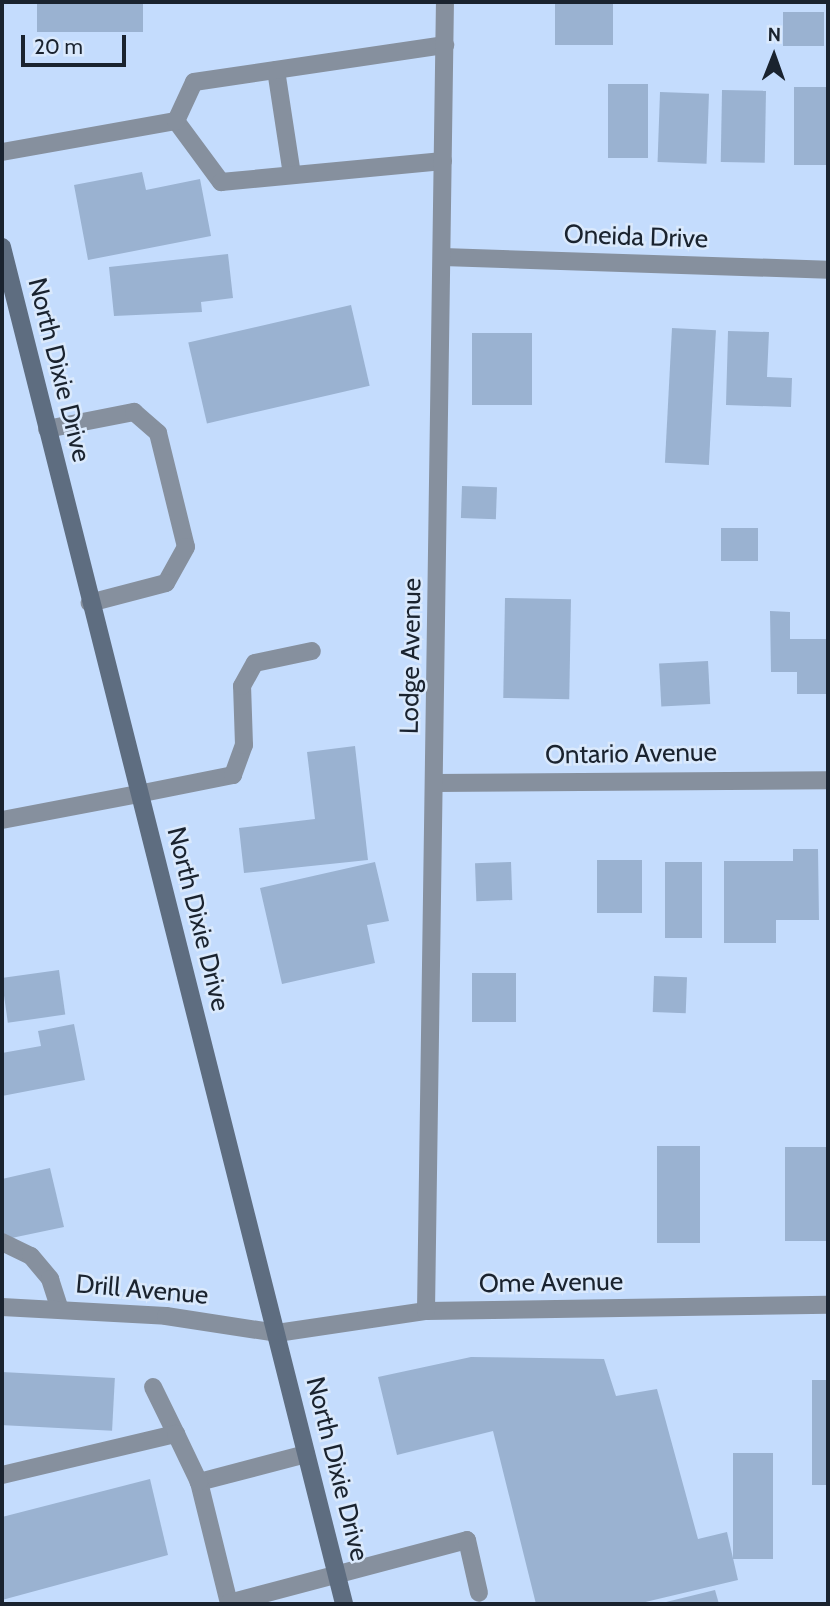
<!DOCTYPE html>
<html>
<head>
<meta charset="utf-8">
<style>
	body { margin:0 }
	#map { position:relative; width:830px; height:1606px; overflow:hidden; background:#c4dcfd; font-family:Cabin,sans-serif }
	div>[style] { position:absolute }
	.building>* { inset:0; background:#9ab2d1; transform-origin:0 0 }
	.lane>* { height:18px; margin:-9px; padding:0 9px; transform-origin:9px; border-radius:9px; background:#86909e }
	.street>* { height:18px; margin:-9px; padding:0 9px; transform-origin:9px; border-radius:9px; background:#86909e }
	.secondary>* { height:18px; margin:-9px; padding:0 9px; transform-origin:9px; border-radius:9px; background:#5e6d80 }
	span { translate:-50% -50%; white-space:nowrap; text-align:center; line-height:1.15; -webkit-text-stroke:5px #dae9fc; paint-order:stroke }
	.street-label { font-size:26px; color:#1a232f }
	.frame { position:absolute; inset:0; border:4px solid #1a232f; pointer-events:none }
	.north { position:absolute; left:739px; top:21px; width:70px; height:70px; -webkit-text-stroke:5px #dae9fc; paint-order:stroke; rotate:1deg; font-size:19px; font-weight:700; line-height:28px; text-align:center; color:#1a232f }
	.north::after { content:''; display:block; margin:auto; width:24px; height:32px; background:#1a232f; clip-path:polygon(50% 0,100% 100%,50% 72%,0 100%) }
	.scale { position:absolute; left:21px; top:35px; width:105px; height:32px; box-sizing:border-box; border:4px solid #1a232f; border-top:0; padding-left:9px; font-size:21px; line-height:24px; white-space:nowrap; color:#1a232f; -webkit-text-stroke:5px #dae9fc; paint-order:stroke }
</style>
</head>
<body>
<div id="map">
	<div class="building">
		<i style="left:37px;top:2px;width:106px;height:30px"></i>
		<i style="left:555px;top:2px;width:58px;height:43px"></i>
		<i style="left:783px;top:12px;width:41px;height:34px"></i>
		<i style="left:608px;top:84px;width:40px;height:74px"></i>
		<i style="left:828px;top:87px;width:78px;height:34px;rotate:90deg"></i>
		<i style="left:722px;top:90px;width:44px;height:72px;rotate:1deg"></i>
		<i style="left:660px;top:92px;width:49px;height:70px;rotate:2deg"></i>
		<i style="clip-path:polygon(142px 172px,146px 190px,200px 179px,211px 236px,88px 260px,74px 185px)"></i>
		<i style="clip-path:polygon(228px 254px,233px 298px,201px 302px,202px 312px,114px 316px,109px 267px)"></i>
		<i style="left:351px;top:305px;width:83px;height:167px;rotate:77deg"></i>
		<i style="left:672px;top:328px;width:44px;height:135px;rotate:3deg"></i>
		<i style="clip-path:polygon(728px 331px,769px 332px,767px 377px,792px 378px,791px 407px,726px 405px)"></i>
		<i style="left:472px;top:333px;width:60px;height:72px"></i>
		<i style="left:462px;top:486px;width:35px;height:32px;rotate:2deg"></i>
		<i style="left:758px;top:528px;width:33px;height:37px;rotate:90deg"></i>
		<i style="left:505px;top:598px;width:66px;height:100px;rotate:1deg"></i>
		<i style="clip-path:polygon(770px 611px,790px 612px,790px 639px,828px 639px,828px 694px,797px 694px,797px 672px,771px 672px)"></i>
		<i style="left:708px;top:661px;width:43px;height:49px;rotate:87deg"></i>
		<i style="clip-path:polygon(355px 746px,368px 860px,244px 873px,239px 828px,315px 819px,307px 752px)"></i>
		<i style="clip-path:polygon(793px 849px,818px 849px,819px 920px,776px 920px,776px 943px,724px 943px,724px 861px,793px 861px)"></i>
		<i style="left:642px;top:860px;width:53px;height:45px;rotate:90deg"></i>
		<i style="clip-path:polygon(375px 862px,389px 921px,367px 925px,375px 963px,282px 984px,260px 888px)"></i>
		<i style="left:511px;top:862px;width:38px;height:36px;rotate:88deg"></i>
		<i style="left:702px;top:862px;width:76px;height:37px;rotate:90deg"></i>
		<i style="left:59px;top:970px;width:45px;height:58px;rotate:82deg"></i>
		<i style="left:472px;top:973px;width:44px;height:49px"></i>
		<i style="left:654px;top:976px;width:33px;height:36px;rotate:2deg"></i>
		<i style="clip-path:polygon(74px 1024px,85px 1080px,2px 1096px,2px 1053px,41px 1046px,38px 1031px)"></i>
		<i style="left:657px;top:1146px;width:43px;height:97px"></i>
		<i style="left:828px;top:1147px;width:94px;height:43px;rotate:90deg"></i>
		<i style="clip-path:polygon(50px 1168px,64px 1227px,2px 1240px,2px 1179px)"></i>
		<i style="clip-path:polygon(471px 1357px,604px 1359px,616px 1396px,657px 1389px,698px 1539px,727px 1532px,738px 1580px,637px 1604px,536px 1604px,493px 1431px,397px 1455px,378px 1377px)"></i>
		<i style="left:2px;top:1372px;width:113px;height:53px;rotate:3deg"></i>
		<i style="left:812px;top:1380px;width:16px;height:105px"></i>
		<i style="left:733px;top:1453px;width:40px;height:106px"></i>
		<i style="clip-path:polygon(150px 1479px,168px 1555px,2px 1600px,2px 1517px)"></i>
		<i style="clip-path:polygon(715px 1590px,719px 1604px,662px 1604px,662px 1603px)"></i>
	</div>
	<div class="lane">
		<i style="left:276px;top:70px;width:106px;rotate:81.3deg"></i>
		<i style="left:176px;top:121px;width:76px;rotate:53.6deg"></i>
		<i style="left:221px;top:182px;width:223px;rotate:-5.4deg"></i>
		<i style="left:2px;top:152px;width:177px;rotate:-10.1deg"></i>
		<i style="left:176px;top:121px;width:43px;rotate:-65.2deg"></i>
		<i style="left:194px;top:82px;width:254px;rotate:-8.4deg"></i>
		<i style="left:47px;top:429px;width:89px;rotate:-11.1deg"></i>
		<i style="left:134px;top:412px;width:32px;rotate:41deg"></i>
		<i style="left:158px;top:433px;width:117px;rotate:76.2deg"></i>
		<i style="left:186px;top:547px;width:41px;rotate:119.1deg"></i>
		<i style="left:166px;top:583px;width:79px;rotate:165.3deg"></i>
		<i style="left:138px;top:794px;width:97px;rotate:-11.3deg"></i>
		<i style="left:233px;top:775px;width:32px;rotate:-70deg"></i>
		<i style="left:244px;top:745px;width:59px;rotate:-91.9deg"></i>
		<i style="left:242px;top:686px;width:26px;rotate:-61deg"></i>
		<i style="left:255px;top:663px;width:58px;rotate:-11.9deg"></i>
		<i style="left:153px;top:1387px;width:52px;rotate:63.9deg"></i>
		<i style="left:306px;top:1454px;width:111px;rotate:165.3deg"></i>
		<i style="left:199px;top:1482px;width:125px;rotate:76.1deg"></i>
		<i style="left:229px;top:1603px;width:246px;rotate:-14.8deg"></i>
		<i style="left:467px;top:1540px;width:54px;rotate:77.2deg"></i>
		<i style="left:2px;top:1475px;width:179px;rotate:-13.3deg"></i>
		<i style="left:176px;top:1434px;width:53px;rotate:64.4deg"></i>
	</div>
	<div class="street">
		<i style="left:443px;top:257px;width:385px;rotate:1.9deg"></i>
		<i style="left:435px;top:783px;width:393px;rotate:-0.4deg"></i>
		<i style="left:2px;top:820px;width:138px;rotate:-10.8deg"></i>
		<i style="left:2px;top:1242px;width:32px;rotate:26deg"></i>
		<i style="left:31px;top:1256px;width:30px;rotate:50deg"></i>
		<i style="left:50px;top:1279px;width:32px;rotate:72deg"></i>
		<i style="left:2px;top:1307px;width:164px;rotate:3.1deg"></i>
		<i style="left:166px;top:1316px;width:112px;rotate:8.7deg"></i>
		<i style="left:277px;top:1333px;width:151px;rotate:-8.4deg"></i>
		<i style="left:426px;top:1311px;width:402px;rotate:-0.9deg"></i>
		<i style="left:426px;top:1311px;width:1309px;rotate:-89.17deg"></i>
	</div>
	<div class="secondary">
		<i style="left:2px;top:247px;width:1399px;rotate:75.85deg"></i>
	</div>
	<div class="street-label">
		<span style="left:636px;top:237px;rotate:2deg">Oneida Drive</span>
		<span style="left:59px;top:370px;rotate:76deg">North Dixie Drive</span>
		<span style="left:411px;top:656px;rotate:-89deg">Lodge Avenue</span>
		<span style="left:631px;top:754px;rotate:-1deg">Ontario Avenue</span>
		<span style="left:198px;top:919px;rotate:76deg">North Dixie Drive</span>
		<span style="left:551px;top:1283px;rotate:-1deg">Ome Avenue</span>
		<span style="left:142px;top:1290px;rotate:5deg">Drill Avenue</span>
		<span style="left:337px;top:1469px;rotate:76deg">North Dixie Drive</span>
	</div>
	<div class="frame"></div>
	<div class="north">N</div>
	<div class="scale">20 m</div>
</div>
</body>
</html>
